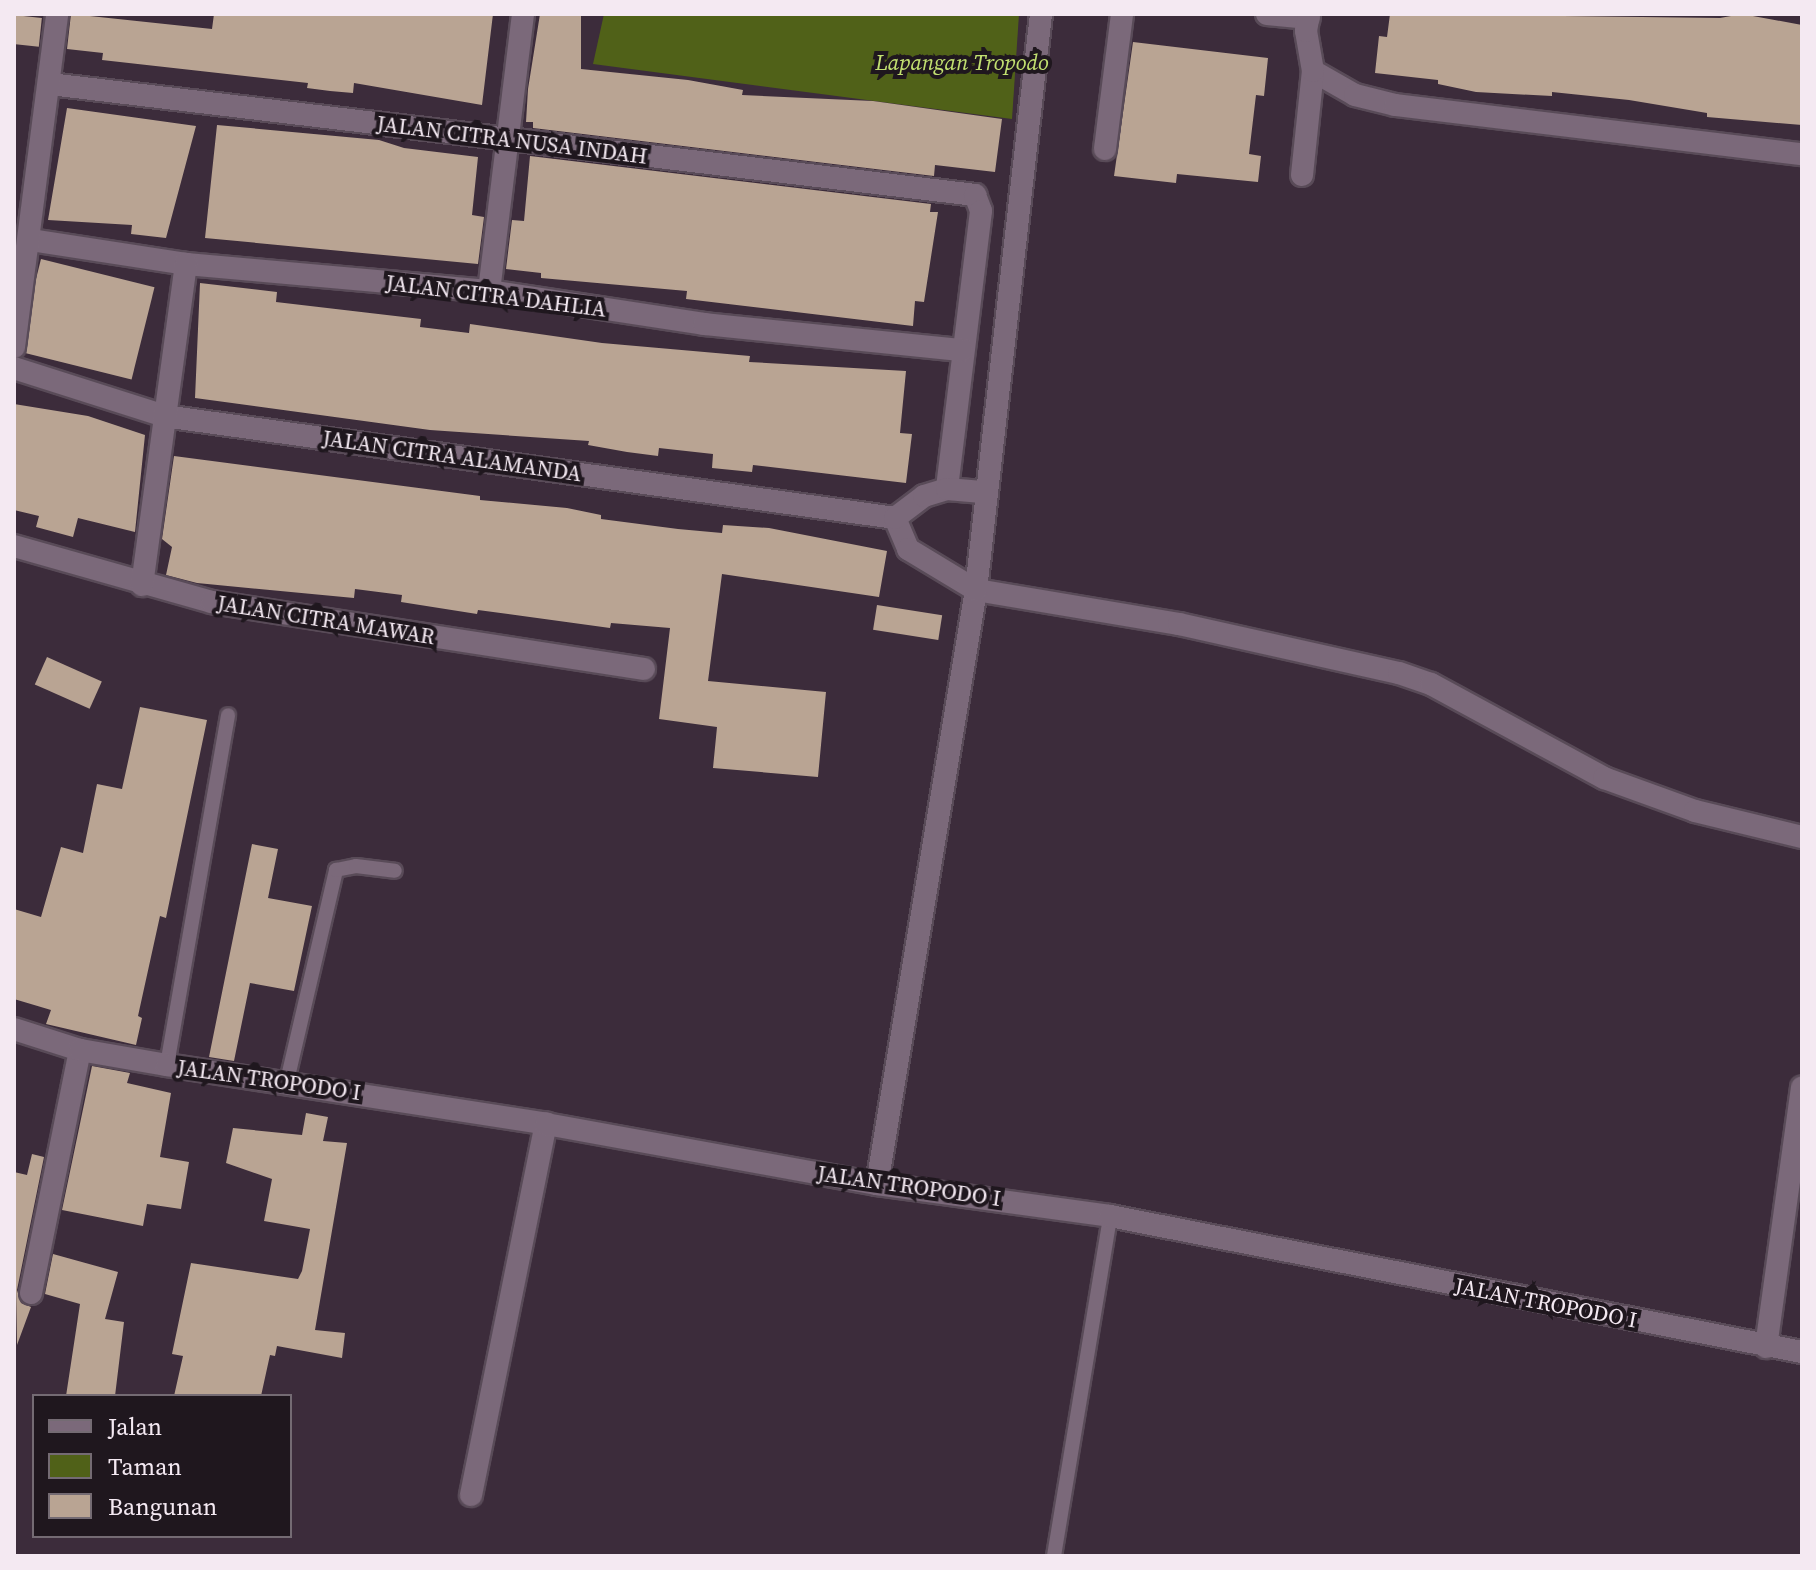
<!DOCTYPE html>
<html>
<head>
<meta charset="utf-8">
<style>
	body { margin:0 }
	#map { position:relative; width:1816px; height:1570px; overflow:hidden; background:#3c2c3b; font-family:"Source Serif 4",serif }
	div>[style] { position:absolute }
	.green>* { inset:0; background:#506118 }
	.building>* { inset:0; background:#b9a493; transform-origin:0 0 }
	.roads { filter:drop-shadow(2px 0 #594b58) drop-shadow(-2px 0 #594b58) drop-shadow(0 2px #594b58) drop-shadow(0 -2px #594b58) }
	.service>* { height:14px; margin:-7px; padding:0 7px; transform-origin:7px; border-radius:7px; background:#7b697a }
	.minor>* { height:22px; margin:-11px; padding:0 11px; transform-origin:11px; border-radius:11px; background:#7b697a }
	.tertiary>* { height:22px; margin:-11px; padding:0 11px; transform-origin:11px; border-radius:11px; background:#7b697a }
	span { translate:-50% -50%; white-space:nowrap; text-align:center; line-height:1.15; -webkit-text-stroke:8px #1f171e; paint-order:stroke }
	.park-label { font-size:22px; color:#c2e071; font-style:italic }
	.street-label { font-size:22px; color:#f4e9f2 }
	.frame { position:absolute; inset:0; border:16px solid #f4e9f2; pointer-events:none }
	.legend { position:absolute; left:32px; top:1394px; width:260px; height:144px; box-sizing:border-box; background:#1f171e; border:2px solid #746b73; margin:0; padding:10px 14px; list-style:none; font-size:24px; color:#f4e9f2 }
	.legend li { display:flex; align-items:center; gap:16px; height:40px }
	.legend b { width:40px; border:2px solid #746b73 }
</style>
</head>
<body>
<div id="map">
	<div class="green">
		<i style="clip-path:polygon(604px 14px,1019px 14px,1012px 119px,593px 64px)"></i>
	</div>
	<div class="building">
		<i style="clip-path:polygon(71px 14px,212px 29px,214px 14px,493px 14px,482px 105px,354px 83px,353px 93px,330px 91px,307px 88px,308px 83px,102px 60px,103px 53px,67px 49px)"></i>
		<i style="clip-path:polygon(540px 14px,581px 14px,581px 69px,688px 80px,743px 90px,742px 95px,873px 101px,1002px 119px,995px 172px,935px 165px,934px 176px,533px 128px,533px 122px,526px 122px,528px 89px)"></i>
		<i style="clip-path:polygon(1390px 14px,1720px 18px,1742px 14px,1802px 25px,1802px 125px,1707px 117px,1707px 113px,1629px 100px,1552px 92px,1552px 96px,1476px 92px,1438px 84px,1438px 80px,1375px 73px,1379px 36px,1387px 37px)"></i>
		<i style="left:14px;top:15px;width:28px;height:29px;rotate:6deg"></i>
		<i style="clip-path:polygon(1133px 42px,1268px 58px,1264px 96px,1256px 95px,1249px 154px,1261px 156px,1258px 182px,1177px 174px,1176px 183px,1114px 176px)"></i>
		<i style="clip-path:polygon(67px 108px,196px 126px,166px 238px,131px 234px,132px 225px,48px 220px)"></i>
		<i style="clip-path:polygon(217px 125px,379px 140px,404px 148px,478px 157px,472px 215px,484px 217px,478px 264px,205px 238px)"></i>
		<i style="clip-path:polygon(530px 156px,931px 204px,930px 212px,938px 212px,924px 302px,915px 301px,913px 326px,686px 299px,687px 291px,541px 278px,541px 273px,506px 269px,512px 220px,524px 221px)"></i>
		<i style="left:41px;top:259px;width:117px;height:95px;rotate:14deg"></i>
		<i style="clip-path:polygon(200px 283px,277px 292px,276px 302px,421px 319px,420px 327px,469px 333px,470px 324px,602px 343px,750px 356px,749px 362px,906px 371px,900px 433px,912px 434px,906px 483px,753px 465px,752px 472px,712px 468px,713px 454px,659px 448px,658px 456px,627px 452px,588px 445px,589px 441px,430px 430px,195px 398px)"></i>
		<i style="clip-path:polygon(14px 404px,88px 416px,145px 435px,135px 532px,78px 518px,73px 537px,36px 527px,39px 516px,14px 510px)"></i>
		<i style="clip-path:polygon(174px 456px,480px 496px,480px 500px,567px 508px,601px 515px,601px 519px,678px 529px,722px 533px,723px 525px,769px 528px,887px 551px,879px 597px,722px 574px,708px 681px,826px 692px,818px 777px,713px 768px,717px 727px,659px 719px,670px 628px,611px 623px,610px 628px,478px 610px,477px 614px,401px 602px,402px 595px,355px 589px,354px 598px,197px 583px,166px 575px,172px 547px,162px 539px)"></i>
		<i style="left:877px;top:605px;width:66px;height:25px;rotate:9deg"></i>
		<i style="left:47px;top:657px;width:60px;height:30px;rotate:24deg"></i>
		<i style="clip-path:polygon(140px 707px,207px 720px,166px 918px,160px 916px,138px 1016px,142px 1018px,136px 1045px,46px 1024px,51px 1010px,14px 999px,14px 909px,41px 917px,61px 847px,83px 853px,97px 784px,122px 789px)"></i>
		<i style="clip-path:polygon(252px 844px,278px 849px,268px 898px,312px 906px,294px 991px,250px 983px,234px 1061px,209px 1057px)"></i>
		<i style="clip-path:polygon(92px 1066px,130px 1073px,127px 1083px,171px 1093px,160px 1157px,189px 1162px,181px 1209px,147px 1204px,143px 1226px,62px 1210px)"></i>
		<i style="clip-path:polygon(306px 1113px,328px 1117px,323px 1141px,347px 1143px,315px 1330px,345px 1333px,342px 1358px,277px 1346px,275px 1356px,270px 1355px,261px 1396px,174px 1396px,183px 1356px,172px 1354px,191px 1263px,298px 1279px,302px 1271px,310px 1229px,264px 1221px,272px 1179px,226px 1163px,233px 1128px,302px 1135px)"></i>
		<i style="clip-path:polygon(32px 1154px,44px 1157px,17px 1290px,21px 1303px,31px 1307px,17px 1345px,14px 1172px,27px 1175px)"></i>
		<i style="clip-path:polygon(53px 1254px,118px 1272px,105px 1319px,124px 1322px,115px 1396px,66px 1396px,80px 1304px,45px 1294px)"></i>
	</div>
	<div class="roads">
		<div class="service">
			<i style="left:167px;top:1065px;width:355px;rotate:-80.1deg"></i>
			<i style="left:287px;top:1081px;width:217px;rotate:-76.9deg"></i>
			<i style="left:336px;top:870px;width:20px;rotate:-11deg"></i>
			<i style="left:356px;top:866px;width:39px;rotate:7deg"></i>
			<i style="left:1054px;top:1556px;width:345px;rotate:-80.6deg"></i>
		</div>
		<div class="minor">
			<i style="left:1267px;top:14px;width:42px;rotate:5.4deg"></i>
			<i style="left:1313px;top:71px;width:48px;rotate:29.7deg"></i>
			<i style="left:1355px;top:95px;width:41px;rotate:14deg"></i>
			<i style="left:1395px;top:105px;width:410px;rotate:6.9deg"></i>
			<i style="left:50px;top:84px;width:932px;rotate:6.84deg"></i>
			<i style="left:975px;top:195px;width:17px;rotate:69deg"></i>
			<i style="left:981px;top:211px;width:280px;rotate:97deg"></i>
			<i style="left:1105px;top:149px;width:136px;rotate:-82.8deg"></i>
			<i style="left:1302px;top:175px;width:105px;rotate:-84deg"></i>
			<i style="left:1313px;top:71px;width:41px;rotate:-99.9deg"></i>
			<i style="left:1306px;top:31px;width:17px;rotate:-80deg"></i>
			<i style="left:31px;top:240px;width:157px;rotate:8.8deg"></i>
			<i style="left:186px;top:264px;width:304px;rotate:5.1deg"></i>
			<i style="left:489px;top:291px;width:218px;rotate:8.7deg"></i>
			<i style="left:704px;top:324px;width:259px;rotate:5.8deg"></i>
			<i style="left:489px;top:291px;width:279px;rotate:-83deg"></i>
			<i style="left:14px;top:347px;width:336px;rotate:-82.6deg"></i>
			<i style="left:14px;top:368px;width:157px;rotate:17.7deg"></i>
			<i style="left:164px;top:416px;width:738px;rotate:7.94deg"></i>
			<i style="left:895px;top:518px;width:34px;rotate:67deg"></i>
			<i style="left:908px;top:549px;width:79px;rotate:31.1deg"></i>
			<i style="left:976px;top:590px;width:206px;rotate:9.5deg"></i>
			<i style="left:1179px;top:624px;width:225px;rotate:12.6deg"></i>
			<i style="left:1399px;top:673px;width:34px;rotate:19deg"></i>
			<i style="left:1431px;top:684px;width:197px;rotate:28.5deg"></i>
			<i style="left:1604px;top:778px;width:97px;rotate:19.9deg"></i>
			<i style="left:1695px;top:811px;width:110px;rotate:13.7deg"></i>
			<i style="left:895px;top:518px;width:36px;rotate:-37deg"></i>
			<i style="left:924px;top:496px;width:24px;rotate:-17deg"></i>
			<i style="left:947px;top:489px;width:38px;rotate:5deg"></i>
			<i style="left:14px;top:546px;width:206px;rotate:15.8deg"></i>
			<i style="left:212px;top:602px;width:437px;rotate:8.8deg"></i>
			<i style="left:142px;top:585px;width:324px;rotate:-82.2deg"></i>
			<i style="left:877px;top:1184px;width:602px;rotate:-80.54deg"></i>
			<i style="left:976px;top:590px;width:580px;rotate:-83.56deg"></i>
			<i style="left:31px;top:1293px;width:248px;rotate:-78.6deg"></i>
			<i style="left:1766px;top:1347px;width:262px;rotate:-82.1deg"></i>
			<i style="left:471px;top:1495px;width:379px;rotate:-78.6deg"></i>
		</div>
		<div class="tertiary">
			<i style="left:14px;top:1029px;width:69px;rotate:17.7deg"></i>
			<i style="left:80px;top:1050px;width:88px;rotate:9.8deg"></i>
			<i style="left:167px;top:1065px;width:384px;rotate:8.8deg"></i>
			<i style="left:546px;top:1124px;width:336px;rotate:10.3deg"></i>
			<i style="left:877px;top:1184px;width:235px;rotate:7.8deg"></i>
			<i style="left:1110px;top:1216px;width:705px;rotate:11.12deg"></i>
		</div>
	</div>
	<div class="park-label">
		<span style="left:962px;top:63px">Lapangan Tropodo</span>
	</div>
	<div class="street-label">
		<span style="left:512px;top:140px;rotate:7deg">JALAN CITRA NUSA INDAH</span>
		<span style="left:496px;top:296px;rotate:7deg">JALAN CITRA DAHLIA</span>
		<span style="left:452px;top:456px;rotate:8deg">JALAN CITRA ALAMANDA</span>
		<span style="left:326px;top:620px;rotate:9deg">JALAN CITRA MAWAR</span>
		<span style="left:269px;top:1080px;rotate:8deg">JALAN TROPODO I</span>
		<span style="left:909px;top:1186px;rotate:8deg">JALAN TROPODO I</span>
		<span style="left:1546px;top:1303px;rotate:11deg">JALAN TROPODO I</span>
	</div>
	<div class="frame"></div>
	<ul class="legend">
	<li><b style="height:10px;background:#7b697a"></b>Jalan</li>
	<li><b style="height:22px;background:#506118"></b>Taman</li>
	<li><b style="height:22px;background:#b9a493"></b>Bangunan</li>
	</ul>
</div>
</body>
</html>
